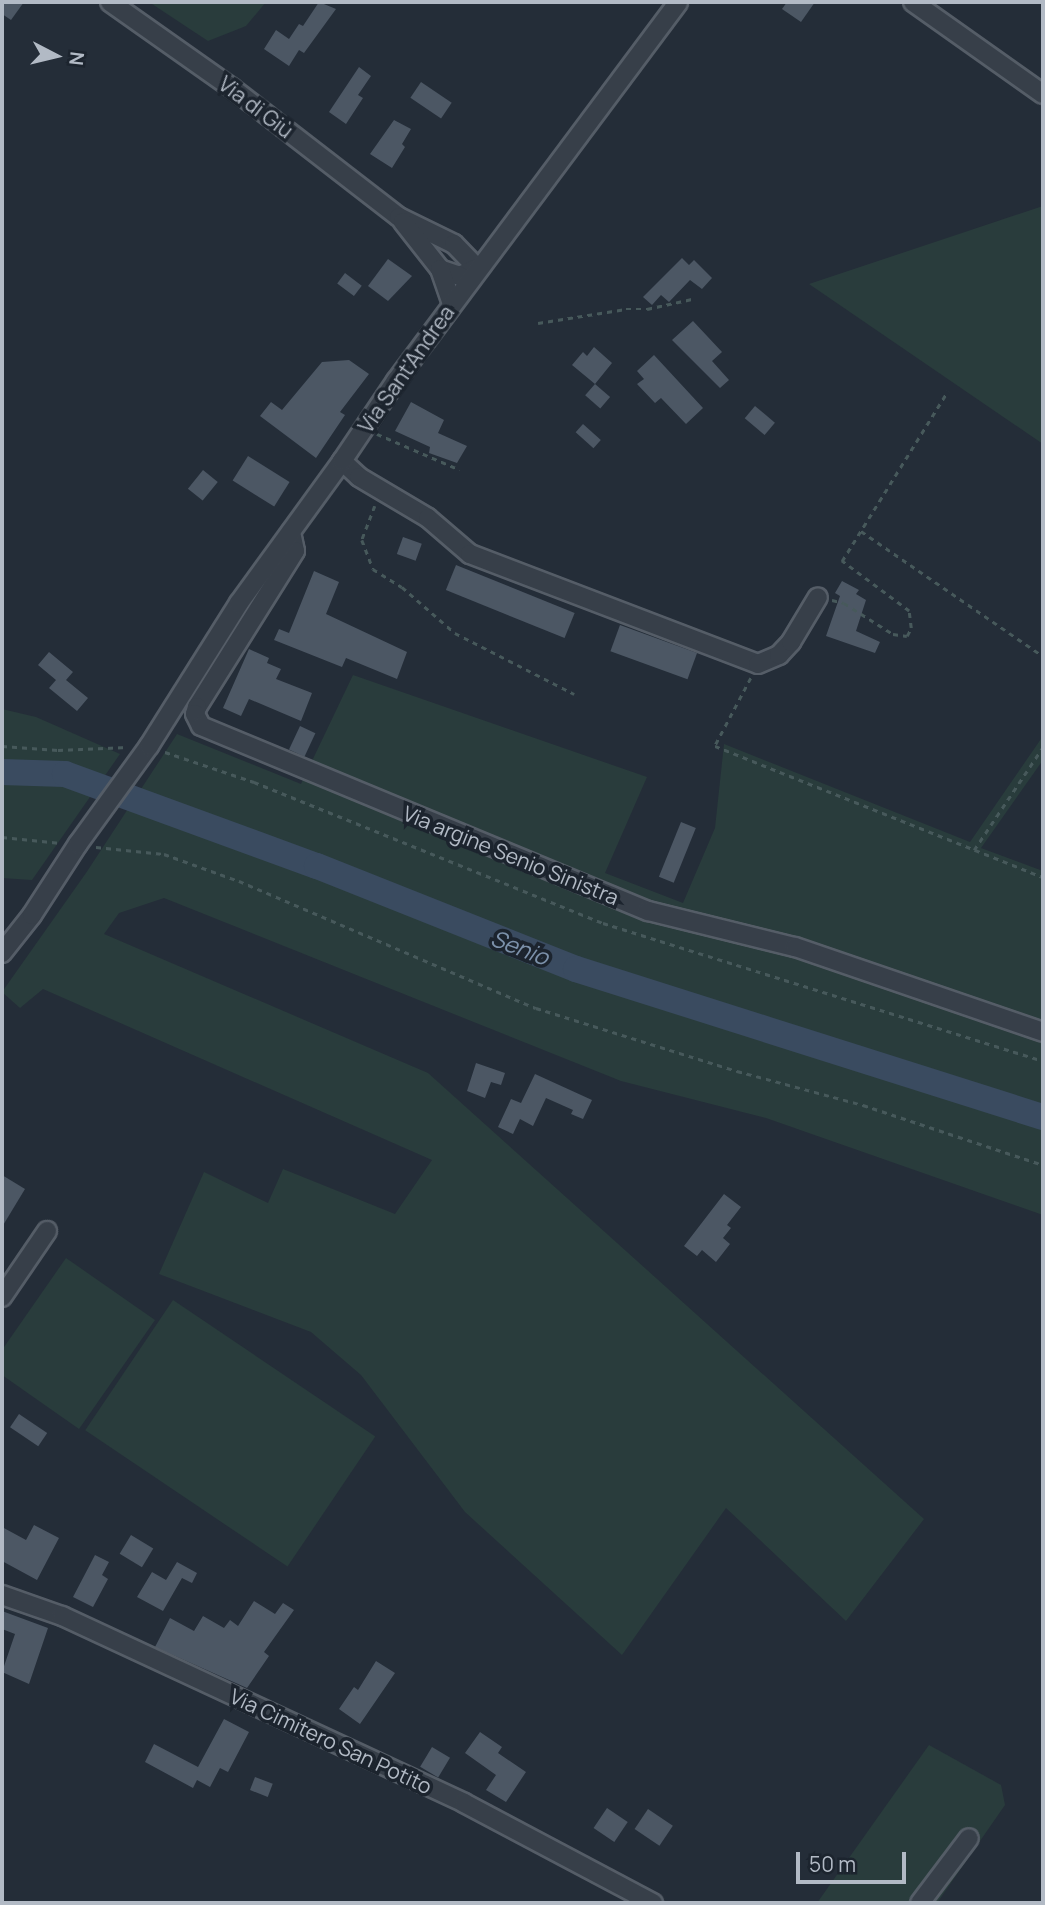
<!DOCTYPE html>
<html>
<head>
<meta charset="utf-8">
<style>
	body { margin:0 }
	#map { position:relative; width:1045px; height:1905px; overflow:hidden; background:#242d38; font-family:Manrope,sans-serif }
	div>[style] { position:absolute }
	.green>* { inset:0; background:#293c3c; transform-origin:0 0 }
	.river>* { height:26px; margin:-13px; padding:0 13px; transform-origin:13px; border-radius:13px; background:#3a4b60 }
	.building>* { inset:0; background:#4c5764; transform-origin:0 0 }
	.path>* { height:2.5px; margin-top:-1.25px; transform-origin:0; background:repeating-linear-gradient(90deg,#47595b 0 5px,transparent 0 10px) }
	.roads { filter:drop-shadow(2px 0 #555d67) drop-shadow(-2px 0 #555d67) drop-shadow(0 2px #555d67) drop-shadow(0 -2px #555d67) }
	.minor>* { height:18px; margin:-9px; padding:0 9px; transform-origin:9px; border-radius:9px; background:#373f49 }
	span { translate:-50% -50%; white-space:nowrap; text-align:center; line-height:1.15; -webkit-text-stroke:7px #1c242e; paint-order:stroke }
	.street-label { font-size:21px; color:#b2bac5 }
	.water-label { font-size:23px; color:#7c91aa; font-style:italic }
	.frame { position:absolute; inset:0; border:4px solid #b2bac5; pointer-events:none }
	.north { position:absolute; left:21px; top:21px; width:70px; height:70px; -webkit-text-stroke:5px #1c242e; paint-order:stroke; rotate:97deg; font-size:19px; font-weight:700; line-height:28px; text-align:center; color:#b2bac5 }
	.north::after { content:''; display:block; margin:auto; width:24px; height:32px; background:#b2bac5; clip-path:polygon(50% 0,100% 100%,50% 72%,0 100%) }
	.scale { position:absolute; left:796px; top:1852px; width:110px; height:32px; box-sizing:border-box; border:4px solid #b2bac5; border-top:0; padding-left:9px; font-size:21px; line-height:24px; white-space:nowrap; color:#b2bac5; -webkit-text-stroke:5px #1c242e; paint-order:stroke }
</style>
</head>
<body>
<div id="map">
	<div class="green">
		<i style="clip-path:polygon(149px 2px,266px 2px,246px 26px,208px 41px)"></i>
		<i style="clip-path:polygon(1043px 206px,1043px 444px,809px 284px)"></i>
		<i style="clip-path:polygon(353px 675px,647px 777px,605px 873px,683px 903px,715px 828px,724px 744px,970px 842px,1043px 736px,1043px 760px,981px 848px,1043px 871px,1043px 1215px,766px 1118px,621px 1081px,164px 898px,119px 913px,104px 934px,428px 1073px,924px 1519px,846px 1621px,726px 1508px,622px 1655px,465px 1512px,361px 1375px,311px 1332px,159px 1274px,204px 1172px,268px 1203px,283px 1169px,395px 1214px,432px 1160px,43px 989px,20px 1008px,2px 992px,86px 873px,177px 734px,301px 784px)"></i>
		<i style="clip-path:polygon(2px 709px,36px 717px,120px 754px,32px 880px,2px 878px)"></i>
		<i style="clip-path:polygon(66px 1258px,155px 1320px,79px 1429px,2px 1375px,2px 1350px)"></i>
		<i style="left:173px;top:1300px;width:244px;height:157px;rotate:34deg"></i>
		<i style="clip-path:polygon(929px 1745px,1001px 1785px,1005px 1805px,937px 1903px,817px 1903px)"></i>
	</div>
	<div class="river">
		<i style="left:2px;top:772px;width:63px;rotate:1.8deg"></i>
		<i style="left:65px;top:774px;width:268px;rotate:20.1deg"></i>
		<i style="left:317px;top:866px;width:279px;rotate:21.7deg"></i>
		<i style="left:576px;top:969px;width:490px;rotate:17.6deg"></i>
	</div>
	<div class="building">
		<i style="clip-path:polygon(2px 2px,24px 2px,11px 20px,2px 14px)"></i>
		<i style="clip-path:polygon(319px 2px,336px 9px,304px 53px,299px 50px,289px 66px,264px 49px,276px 30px,289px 39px,299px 24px,303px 26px)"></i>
		<i style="clip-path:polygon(787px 2px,815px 2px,801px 22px,782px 9px)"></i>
		<i style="clip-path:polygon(359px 67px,371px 76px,358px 95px,363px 98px,346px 124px,329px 112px)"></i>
		<i style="left:421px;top:82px;width:37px;height:19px;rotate:34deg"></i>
		<i style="clip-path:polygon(394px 120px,411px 129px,402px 144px,405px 147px,392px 168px,370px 154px)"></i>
		<i style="clip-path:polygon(682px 258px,689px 265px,694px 260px,712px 278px,702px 289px,690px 280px,669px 302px,661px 295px,652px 305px,643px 297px)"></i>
		<i style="clip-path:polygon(388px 259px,412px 276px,388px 301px,368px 286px)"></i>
		<i style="left:345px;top:273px;width:21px;height:13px;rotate:37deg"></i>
		<i style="clip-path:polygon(693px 321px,722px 352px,712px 361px,729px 380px,720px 388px,672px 340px)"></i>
		<i style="clip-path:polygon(594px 347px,612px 363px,595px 384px,572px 365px,583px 352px,587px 356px)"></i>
		<i style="clip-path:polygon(654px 355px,703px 408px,686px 424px,661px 398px,655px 403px,637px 384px,644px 379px,637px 371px)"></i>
		<i style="clip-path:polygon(349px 360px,369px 374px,340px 412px,345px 415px,316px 458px,260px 416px,271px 402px,282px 410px,322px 362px)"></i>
		<i style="left:595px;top:384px;width:20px;height:15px;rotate:41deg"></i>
		<i style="clip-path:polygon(411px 402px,444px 420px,438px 433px,467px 446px,457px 463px,429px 453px,430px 447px,395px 431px)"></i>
		<i style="left:755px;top:406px;width:26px;height:16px;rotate:40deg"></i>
		<i style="left:583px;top:424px;width:24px;height:11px;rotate:42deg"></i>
		<i style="left:248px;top:456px;width:49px;height:29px;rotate:32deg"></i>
		<i style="left:203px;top:470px;width:19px;height:24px;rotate:39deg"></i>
		<i style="left:403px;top:537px;width:20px;height:18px;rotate:20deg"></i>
		<i style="left:456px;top:565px;width:128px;height:27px;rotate:22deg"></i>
		<i style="clip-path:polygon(314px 571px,339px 582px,326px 614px,407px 652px,397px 679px,346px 658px,342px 667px,274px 640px,279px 629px,289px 633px)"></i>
		<i style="clip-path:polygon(842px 581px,859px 590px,856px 594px,866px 600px,856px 631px,880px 642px,875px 653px,826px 636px,840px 596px,835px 593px)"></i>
		<i style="left:620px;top:625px;width:82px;height:28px;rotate:20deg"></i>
		<i style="clip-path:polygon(249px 649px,269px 658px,267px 663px,281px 669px,276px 679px,312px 693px,301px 721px,249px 699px,241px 716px,223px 708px)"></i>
		<i style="clip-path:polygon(49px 652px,73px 672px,66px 680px,88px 698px,77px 711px,49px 688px,56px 680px,38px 665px)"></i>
		<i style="left:300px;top:726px;width:17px;height:26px;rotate:25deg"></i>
		<i style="left:681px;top:822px;width:16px;height:59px;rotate:22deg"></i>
		<i style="clip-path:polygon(476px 1063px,505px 1073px,501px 1085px,491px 1082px,485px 1098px,467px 1091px)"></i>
		<i style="clip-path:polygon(535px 1074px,592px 1100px,583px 1119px,571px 1114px,573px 1110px,546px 1098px,533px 1126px,520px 1119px,513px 1134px,498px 1127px,511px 1099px,521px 1103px)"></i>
		<i style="clip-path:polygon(2px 1175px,25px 1189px,2px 1227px)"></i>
		<i style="clip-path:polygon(724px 1194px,741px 1207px,727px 1225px,731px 1228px,723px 1238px,730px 1244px,716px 1262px,702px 1250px,697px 1256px,684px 1246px)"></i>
		<i style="left:19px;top:1414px;width:34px;height:16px;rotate:34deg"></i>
		<i style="clip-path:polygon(34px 1525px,59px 1538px,37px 1580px,2px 1561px,2px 1527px,26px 1540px)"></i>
		<i style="left:131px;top:1535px;width:26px;height:22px;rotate:31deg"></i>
		<i style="clip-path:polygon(95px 1555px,109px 1562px,102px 1575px,108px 1579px,93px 1607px,73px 1597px)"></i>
		<i style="clip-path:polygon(177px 1562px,197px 1573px,192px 1583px,182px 1578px,163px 1611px,137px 1597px,152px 1572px,166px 1580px)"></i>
		<i style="clip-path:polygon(254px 1601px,275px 1614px,283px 1603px,294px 1610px,264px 1652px,269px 1656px,247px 1688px,155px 1647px,170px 1618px,194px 1631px,203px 1616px,224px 1628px,230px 1620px,238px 1626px)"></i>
		<i style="clip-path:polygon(2px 1611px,48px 1628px,29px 1684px,2px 1672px,15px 1634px,2px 1629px)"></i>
		<i style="clip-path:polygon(376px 1661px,395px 1673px,360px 1724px,339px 1709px,354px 1687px,358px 1690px)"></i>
		<i style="clip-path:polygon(224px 1719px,249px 1732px,228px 1772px,220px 1768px,210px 1787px,197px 1780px,193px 1788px,145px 1762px,154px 1744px,198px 1767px)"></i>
		<i style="clip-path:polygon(480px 1732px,502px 1747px,498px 1753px,526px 1772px,506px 1802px,486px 1790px,496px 1775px,465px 1753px)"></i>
		<i style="left:432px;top:1747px;width:21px;height:23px;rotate:31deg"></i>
		<i style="left:255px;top:1777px;width:19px;height:14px;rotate:21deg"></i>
		<i style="left:607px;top:1808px;width:25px;height:24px;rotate:34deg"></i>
		<i style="left:648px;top:1809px;width:30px;height:24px;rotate:34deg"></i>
	</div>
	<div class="path">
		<i style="left:538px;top:323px;width:89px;rotate:-9deg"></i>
		<i style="left:626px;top:309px;width:21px"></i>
		<i style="left:647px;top:309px;width:46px;rotate:-12.5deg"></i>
		<i style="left:377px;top:434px;width:90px;rotate:23.4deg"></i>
		<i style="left:375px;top:506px;width:36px;rotate:111deg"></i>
		<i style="left:362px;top:540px;width:31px;rotate:69deg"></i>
		<i style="left:373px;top:569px;width:34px;rotate:32deg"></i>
		<i style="left:402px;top:587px;width:70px;rotate:41deg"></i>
		<i style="left:455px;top:633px;width:134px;rotate:27.1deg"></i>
		<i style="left:861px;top:531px;width:221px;rotate:34.5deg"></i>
		<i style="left:832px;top:600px;width:12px;rotate:14deg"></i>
		<i style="left:844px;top:603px;width:58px;rotate:32.3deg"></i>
		<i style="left:893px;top:634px;width:14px;rotate:8deg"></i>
		<i style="left:907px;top:636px;width:9px;rotate:-63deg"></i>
		<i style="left:911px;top:628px;width:17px;rotate:-97deg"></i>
		<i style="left:909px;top:611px;width:84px;rotate:-143.3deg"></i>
		<i style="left:842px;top:561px;width:200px;rotate:-58.1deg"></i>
		<i style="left:751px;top:678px;width:77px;rotate:117.9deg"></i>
		<i style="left:715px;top:746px;width:353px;rotate:21.8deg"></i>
		<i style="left:2px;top:746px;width:56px;rotate:4.1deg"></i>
		<i style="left:58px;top:750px;width:70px;rotate:-2.5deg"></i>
		<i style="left:165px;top:752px;width:94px;rotate:18.6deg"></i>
		<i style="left:254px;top:782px;width:376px;rotate:22deg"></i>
		<i style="left:603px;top:923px;width:461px;rotate:17.4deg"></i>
		<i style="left:2px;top:837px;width:59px;rotate:5.8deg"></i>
		<i style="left:96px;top:847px;width:68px;rotate:5.9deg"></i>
		<i style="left:164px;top:854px;width:80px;rotate:19.8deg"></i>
		<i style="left:239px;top:881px;width:323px;rotate:23.2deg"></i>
		<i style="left:536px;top:1008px;width:211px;rotate:17.4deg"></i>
		<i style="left:737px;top:1071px;width:131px;rotate:15.1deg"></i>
		<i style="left:863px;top:1105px;width:190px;rotate:18.4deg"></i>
		<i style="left:974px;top:850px;width:124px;rotate:-56.2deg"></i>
	</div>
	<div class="roads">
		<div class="minor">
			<i style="left:110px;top:2px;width:149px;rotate:35.2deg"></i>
			<i style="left:232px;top:88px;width:211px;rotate:37.7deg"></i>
			<i style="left:399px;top:217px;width:61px;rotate:26.1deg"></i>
			<i style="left:454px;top:244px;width:33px;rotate:46deg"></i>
			<i style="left:477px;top:268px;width:19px;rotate:155deg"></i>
			<i style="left:460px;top:276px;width:21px;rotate:-161deg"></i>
			<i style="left:913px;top:2px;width:159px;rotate:35.3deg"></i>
			<i style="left:403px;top:222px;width:60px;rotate:51.8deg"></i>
			<i style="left:440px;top:269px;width:36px;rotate:71deg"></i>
			<i style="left:342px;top:461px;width:23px;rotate:43deg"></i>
			<i style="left:359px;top:477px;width:80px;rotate:30.7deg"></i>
			<i style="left:428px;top:518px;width:55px;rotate:40.6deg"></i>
			<i style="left:470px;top:554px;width:308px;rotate:20.9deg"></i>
			<i style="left:758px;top:664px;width:23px;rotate:-23deg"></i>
			<i style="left:779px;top:655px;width:18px;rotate:-47deg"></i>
			<i style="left:791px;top:642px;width:52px;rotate:-59deg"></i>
			<i style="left:291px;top:532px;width:19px;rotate:78deg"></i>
			<i style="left:295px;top:551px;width:184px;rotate:122.1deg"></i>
			<i style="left:197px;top:707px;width:7px;rotate:106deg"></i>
			<i style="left:195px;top:714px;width:13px;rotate:63deg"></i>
			<i style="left:201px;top:726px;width:484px;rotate:22.5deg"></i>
			<i style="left:648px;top:911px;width:151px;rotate:13.8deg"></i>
			<i style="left:795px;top:947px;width:262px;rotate:18.9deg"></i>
			<i style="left:2px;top:953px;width:48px;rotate:-51.7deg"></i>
			<i style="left:32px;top:915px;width:85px;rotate:-57.1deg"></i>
			<i style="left:78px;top:844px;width:121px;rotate:-54.1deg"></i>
			<i style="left:149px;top:746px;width:169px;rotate:-57.8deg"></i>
			<i style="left:239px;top:603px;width:175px;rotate:-54deg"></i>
			<i style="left:342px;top:461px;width:97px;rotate:-56deg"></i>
			<i style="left:396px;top:381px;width:472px;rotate:-53.3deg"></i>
			<i style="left:2px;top:1297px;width:80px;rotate:-55.7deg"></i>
			<i style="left:2px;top:1595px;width:64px;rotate:19.3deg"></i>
			<i style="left:62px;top:1616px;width:443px;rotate:24.9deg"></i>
			<i style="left:464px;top:1803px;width:214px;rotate:27.9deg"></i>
			<i style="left:920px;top:1903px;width:81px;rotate:-53deg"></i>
		</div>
	</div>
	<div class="street-label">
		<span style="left:256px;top:107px;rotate:37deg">Via di Giù</span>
		<span style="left:406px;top:369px;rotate:-55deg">Via Sant'Andrea</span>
		<span style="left:511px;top:855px;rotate:22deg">Via argine Senio Sinistra</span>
		<span style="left:331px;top:1741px;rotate:25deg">Via Cimitero San Potito</span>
	</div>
	<div class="water-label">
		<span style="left:520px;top:947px;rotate:21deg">Senio</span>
	</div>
	<div class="frame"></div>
	<div class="north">N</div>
	<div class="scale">50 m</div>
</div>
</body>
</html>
